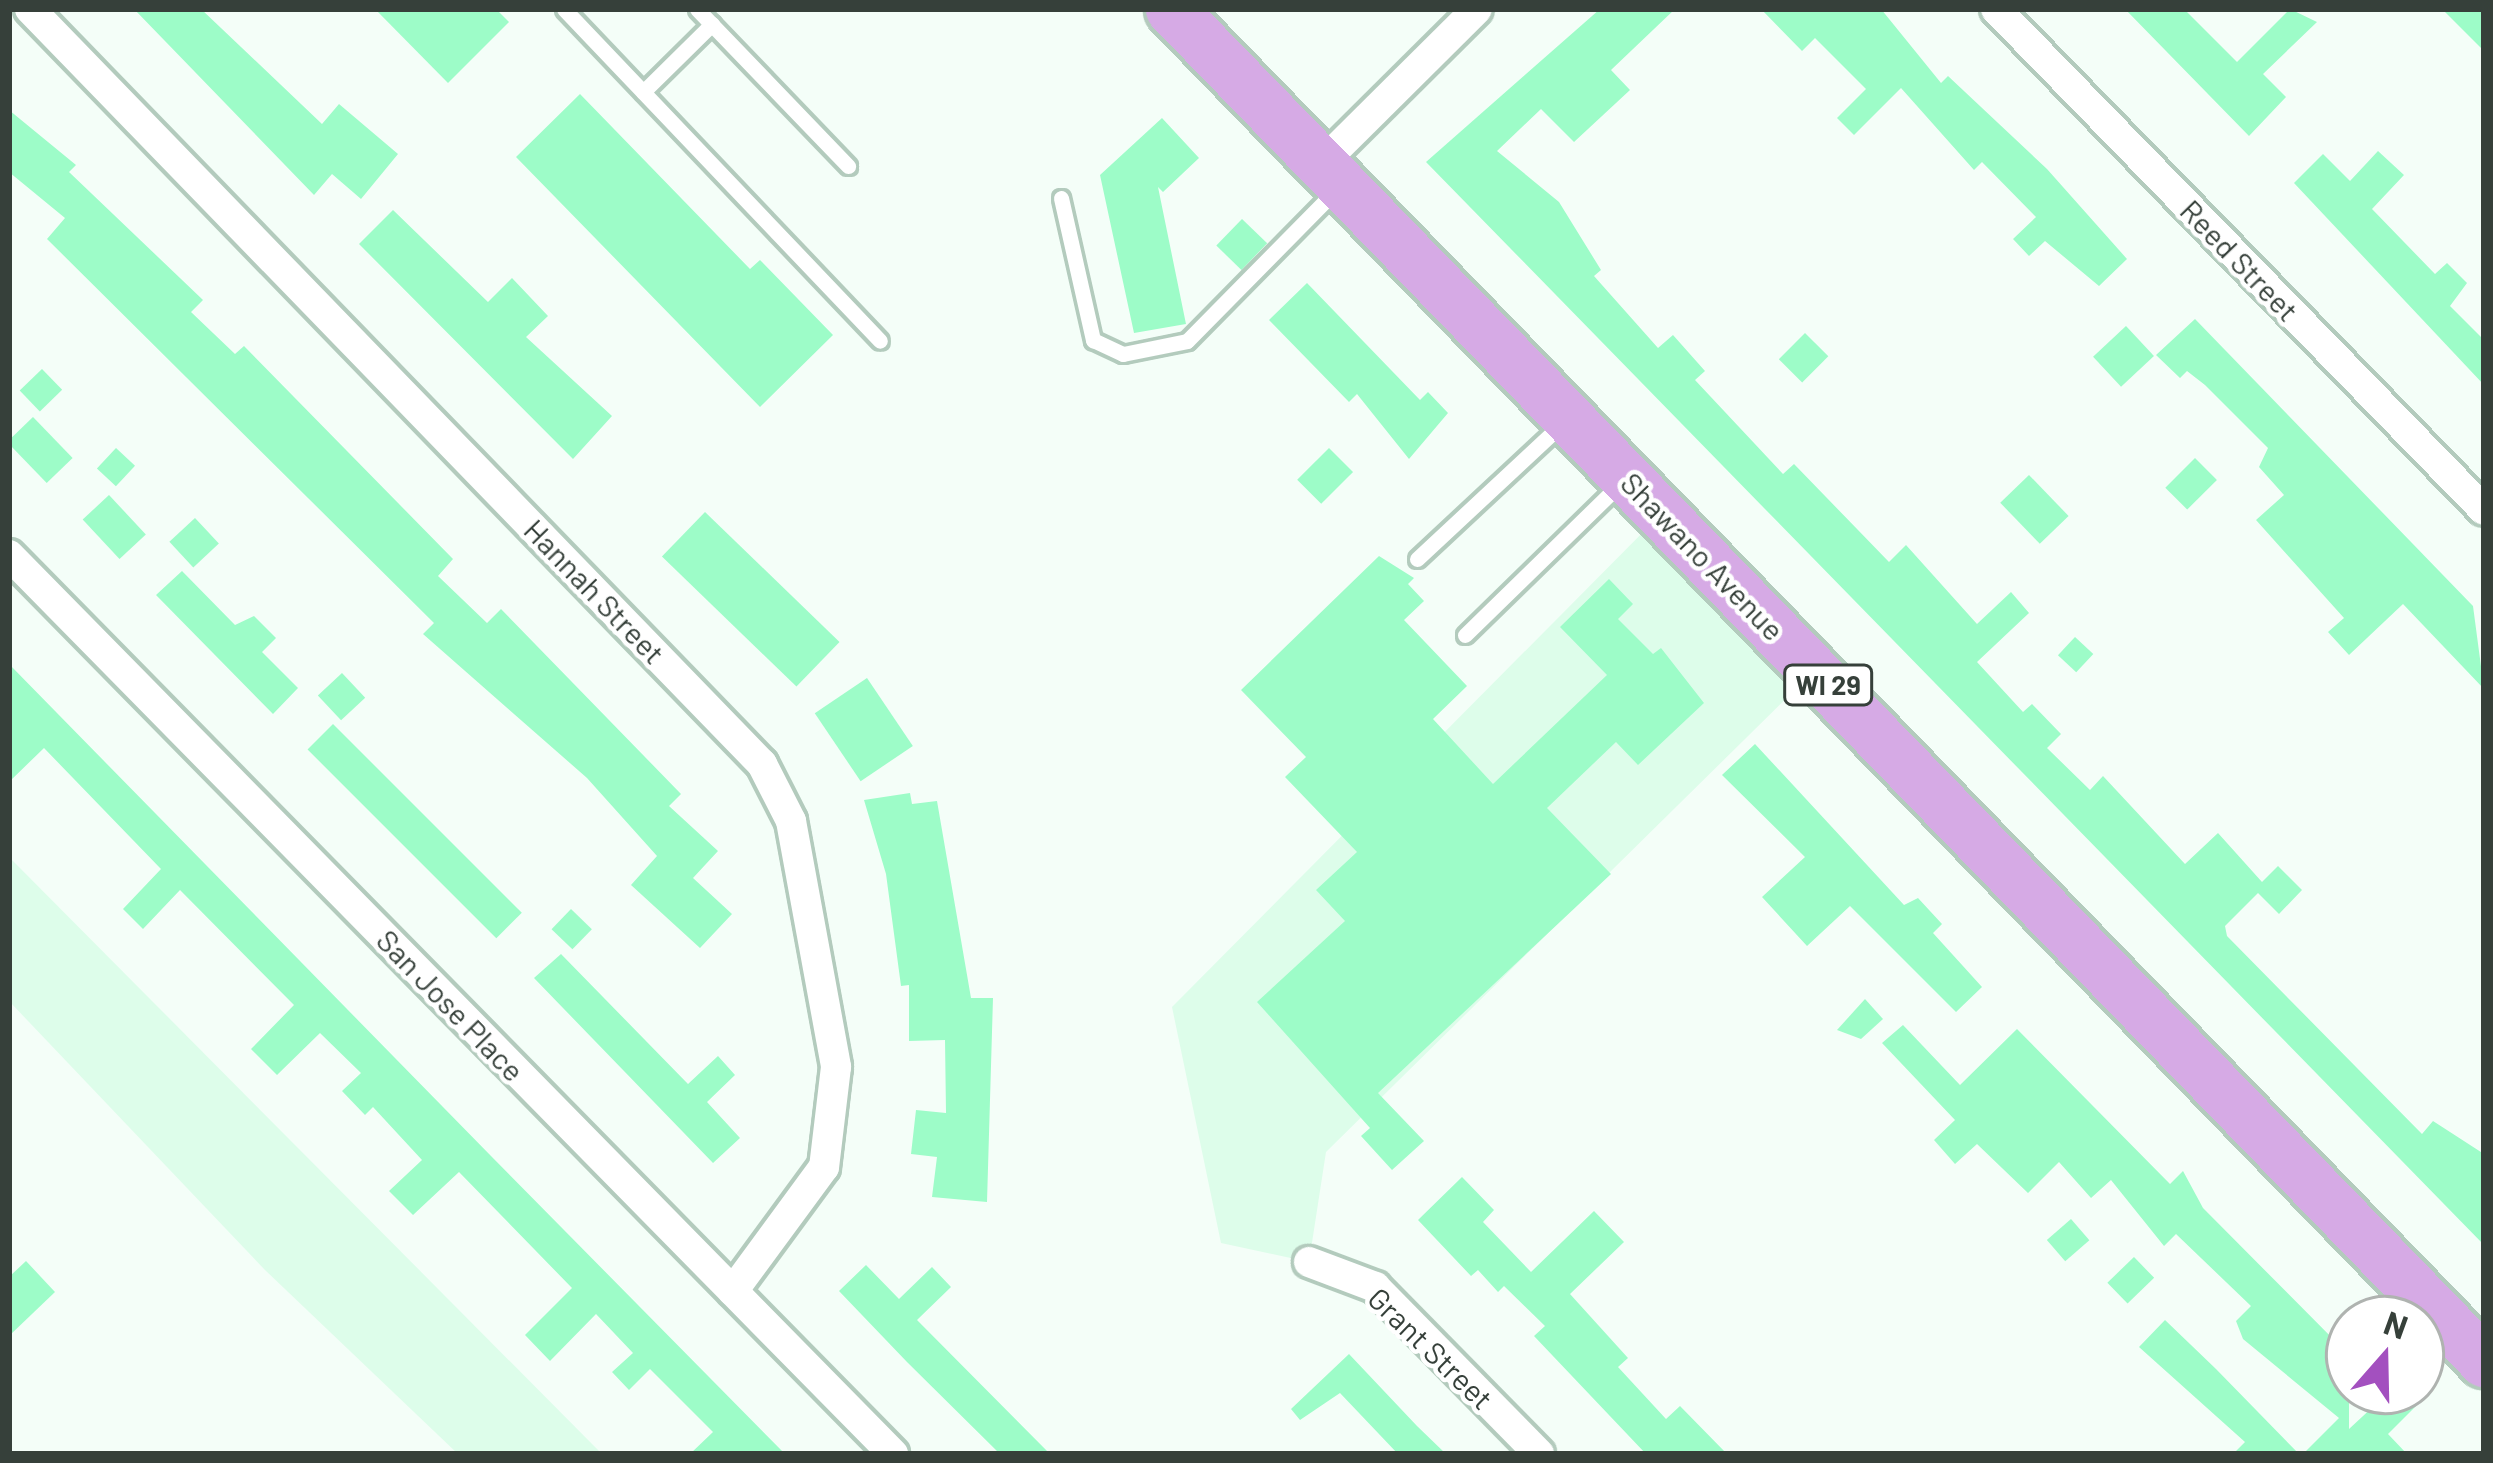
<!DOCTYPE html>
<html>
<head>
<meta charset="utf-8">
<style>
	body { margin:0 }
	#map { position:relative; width:2493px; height:1463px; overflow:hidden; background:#f4fef8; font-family:Barlow,sans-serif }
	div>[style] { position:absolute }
	.built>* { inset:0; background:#ddfdea }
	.building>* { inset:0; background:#9dfcc8; transform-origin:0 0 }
	.roads { filter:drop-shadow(3px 0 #b3cbbd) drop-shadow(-3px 0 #b3cbbd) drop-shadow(0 3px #b3cbbd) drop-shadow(0 -3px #b3cbbd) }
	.service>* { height:15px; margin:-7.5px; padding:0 7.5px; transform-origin:7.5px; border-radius:7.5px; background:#fff }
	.minor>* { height:30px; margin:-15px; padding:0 15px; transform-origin:15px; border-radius:15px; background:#fff }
	.primary>* { height:51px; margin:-25.5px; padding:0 25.5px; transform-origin:25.5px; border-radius:25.5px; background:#d6aae5 }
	span { translate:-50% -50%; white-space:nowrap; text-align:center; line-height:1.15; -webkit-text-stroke:9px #fff; paint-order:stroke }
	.shield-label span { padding:3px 9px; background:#fff; border:3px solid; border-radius:9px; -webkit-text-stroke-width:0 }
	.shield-label { font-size:27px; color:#36403a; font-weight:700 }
	.street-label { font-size:30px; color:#36403a }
	.frame { position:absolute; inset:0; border:12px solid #36403a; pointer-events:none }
	.north { position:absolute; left:2325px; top:1295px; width:120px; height:120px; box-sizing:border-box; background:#fff; border:3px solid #afb3b0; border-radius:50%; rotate:20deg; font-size:33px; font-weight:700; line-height:48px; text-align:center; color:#36403a }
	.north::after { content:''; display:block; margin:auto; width:42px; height:54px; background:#a350bf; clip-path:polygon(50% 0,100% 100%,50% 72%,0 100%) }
</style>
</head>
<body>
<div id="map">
	<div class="built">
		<i style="clip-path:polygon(1662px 513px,1814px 671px,1326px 1152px,1309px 1262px,1221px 1243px,1172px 1007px)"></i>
		<i style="clip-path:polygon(9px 857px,602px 1454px,458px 1454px,265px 1270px,9px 1001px)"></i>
	</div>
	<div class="building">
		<i style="clip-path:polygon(134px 9px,201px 9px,322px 124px,339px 104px,398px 154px,361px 199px,332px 174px,314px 195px)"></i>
		<i style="clip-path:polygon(375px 9px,496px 9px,509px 22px,448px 83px)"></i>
		<i style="clip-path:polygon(1600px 9px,1675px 9px,1611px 70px,1630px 90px,1574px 142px,1541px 109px,1497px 151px,1559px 202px,1601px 270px,1594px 276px,1658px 348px,1673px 335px,1705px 371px,1695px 380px,1783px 474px,1794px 464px,1889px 562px,1906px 545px,1977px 624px,2011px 592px,2029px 613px,1977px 662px,2023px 712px,2032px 704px,2061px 734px,2047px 748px,2090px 790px,2103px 776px,2185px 864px,2218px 833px,2262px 882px,2278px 866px,2302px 890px,2279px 914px,2258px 893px,2225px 926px,2227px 936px,2422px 1134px,2433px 1121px,2484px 1154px,2484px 1245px,1426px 162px)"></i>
		<i style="clip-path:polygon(1761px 9px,1881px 9px,1941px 83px,1948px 76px,2047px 169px,2127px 259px,2099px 286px,2045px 241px,2029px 256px,2013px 239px,2036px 217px,1982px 162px,1974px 170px,1901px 88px,1854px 135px,1837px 118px,1866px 89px,1815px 38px,1802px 51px)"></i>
		<i style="clip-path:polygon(2125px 9px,2184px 9px,2237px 62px,2290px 9px,2317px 22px,2263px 74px,2286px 97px,2249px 136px)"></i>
		<i style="clip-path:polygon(2442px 9px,2484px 9px,2484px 51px)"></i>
		<i style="clip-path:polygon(580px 94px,750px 269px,760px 260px,833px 335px,760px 407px,516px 157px)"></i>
		<i style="clip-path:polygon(9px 110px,76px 165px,69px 172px,203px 300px,191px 312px,235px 354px,244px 346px,453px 559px,438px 576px,487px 623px,501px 609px,681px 794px,669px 806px,718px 851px,693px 878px,732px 914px,700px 948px,631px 885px,657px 856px,587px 778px,423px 634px,434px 623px,47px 239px,65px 218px,9px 172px)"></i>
		<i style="clip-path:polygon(1162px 118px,1199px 158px,1163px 192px,1158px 187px,1186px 324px,1134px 333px,1100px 175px)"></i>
		<i style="clip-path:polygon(2378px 151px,2404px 175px,2372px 209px,2435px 274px,2447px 263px,2467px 283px,2450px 306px,2484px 340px,2484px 385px,2294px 183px,2323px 154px,2350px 181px)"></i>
		<i style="clip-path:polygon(393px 210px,488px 302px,512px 278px,548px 316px,526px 337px,612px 416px,573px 459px,359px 244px)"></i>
		<i style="left:1242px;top:219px;width:35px;height:37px;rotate:44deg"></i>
		<i style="clip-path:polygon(1307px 283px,1420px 400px,1428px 392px,1448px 413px,1409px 459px,1357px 394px,1349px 402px,1269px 320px)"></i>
		<i style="clip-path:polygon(2195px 319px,2473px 606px,2484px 689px,2403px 604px,2349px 655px,2328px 632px,2344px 618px,2256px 520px,2284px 495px,2259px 467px,2268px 448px,2205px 385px,2187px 371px,2180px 378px,2156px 355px)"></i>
		<i style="left:2126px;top:326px;width:41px;height:45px;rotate:47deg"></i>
		<i style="left:1805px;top:333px;width:33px;height:37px;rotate:45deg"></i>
		<i style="left:42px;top:369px;width:29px;height:31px;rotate:46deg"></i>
		<i style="left:33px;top:417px;width:57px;height:36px;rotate:46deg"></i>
		<i style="left:116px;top:448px;width:26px;height:28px;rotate:43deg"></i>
		<i style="left:1329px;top:448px;width:34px;height:45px;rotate:45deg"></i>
		<i style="left:2195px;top:458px;width:31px;height:42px;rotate:45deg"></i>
		<i style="left:2029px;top:475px;width:57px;height:40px;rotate:46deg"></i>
		<i style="left:109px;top:495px;width:54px;height:36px;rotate:47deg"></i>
		<i style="left:705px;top:512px;width:187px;height:62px;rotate:44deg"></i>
		<i style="left:195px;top:518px;width:35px;height:35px;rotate:47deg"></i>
		<i style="clip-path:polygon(1379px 556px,1414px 578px,1408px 584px,1424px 601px,1404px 620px,1467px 686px,1433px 719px,1493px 784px,1607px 675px,1560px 627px,1609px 579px,1633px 604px,1618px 619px,1653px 654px,1661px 648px,1704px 703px,1638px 765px,1616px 742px,1547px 808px,1611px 874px,1378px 1093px,1424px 1141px,1392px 1170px,1361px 1136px,1370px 1128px,1257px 1002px,1345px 921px,1316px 890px,1357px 852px,1285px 777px,1306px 757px,1241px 690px)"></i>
		<i style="clip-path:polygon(182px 571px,235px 625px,254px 616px,276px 638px,262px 652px,298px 688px,273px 714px,156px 595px)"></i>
		<i style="left:2075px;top:637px;width:25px;height:25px;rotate:43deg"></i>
		<i style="clip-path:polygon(9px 664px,491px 1156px,785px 1454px,690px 1454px,713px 1432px,650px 1369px,629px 1390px,612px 1372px,633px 1353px,596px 1314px,550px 1361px,525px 1335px,572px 1288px,459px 1172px,413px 1215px,389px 1191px,422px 1160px,373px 1107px,365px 1115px,342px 1091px,361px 1073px,320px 1033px,277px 1075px,251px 1049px,294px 1005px,180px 890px,143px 929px,123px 909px,161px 869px,44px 748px,9px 782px)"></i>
		<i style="left:342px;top:673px;width:34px;height:33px;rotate:47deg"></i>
		<i style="left:867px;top:678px;width:82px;height:63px;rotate:56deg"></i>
		<i style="left:333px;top:724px;width:267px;height:36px;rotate:45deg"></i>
		<i style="clip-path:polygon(1755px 744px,1904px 905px,1918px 898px,1942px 924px,1933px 933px,1982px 987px,1956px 1012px,1850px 906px,1807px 946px,1762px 897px,1805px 857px,1722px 775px)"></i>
		<i style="clip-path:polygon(910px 793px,912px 804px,937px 801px,971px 998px,993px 998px,987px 1202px,932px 1197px,937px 1157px,911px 1154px,916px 1110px,946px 1113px,945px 1040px,909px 1041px,909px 985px,901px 986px,886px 874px,864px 800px)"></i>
		<i style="left:571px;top:909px;width:29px;height:28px;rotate:44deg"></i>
		<i style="clip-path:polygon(561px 954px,688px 1084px,718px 1056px,735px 1075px,707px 1102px,740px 1138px,713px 1163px,534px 978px)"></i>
		<i style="clip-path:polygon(1865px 999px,1883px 1019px,1861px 1039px,1837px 1030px)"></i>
		<i style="clip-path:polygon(1903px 1025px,1960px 1085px,2017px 1029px,2170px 1184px,2183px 1171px,2203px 1208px,2349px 1355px,2349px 1429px,2390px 1391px,2431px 1391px,2388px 1434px,2407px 1454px,2303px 1454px,2339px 1418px,2243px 1339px,2236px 1321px,2251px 1306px,2176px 1234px,2164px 1246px,2111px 1180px,2091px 1198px,2059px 1162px,2028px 1193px,1977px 1144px,1955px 1164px,1934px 1140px,1955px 1120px,1882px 1043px)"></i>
		<i style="clip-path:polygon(1462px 1177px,1494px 1210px,1483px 1222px,1531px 1272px,1594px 1211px,1624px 1242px,1570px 1294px,1628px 1358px,1618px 1367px,1666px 1419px,1680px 1406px,1727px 1454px,1646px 1454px,1534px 1336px,1545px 1326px,1504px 1286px,1498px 1292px,1478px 1270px,1471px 1276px,1418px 1220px)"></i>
		<i style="left:2071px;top:1219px;width:28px;height:32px;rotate:49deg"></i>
		<i style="left:2134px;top:1257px;width:29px;height:37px;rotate:46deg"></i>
		<i style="clip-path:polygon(26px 1261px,55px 1292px,9px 1336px,9px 1277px)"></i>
		<i style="clip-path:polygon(866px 1265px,899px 1299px,932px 1267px,951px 1287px,917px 1320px,1050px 1454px,1000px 1454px,907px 1362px,839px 1291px)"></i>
		<i style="clip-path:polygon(2165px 1320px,2216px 1369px,2299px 1454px,2233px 1454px,2245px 1442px,2139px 1347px)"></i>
		<i style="clip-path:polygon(1349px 1354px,1417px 1426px,1446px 1454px,1398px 1454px,1340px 1393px,1300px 1420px,1291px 1409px)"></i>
	</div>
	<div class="roads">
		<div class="service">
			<i style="left:564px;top:9px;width:458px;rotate:46.4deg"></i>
			<i style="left:697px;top:9px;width:218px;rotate:46.1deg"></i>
			<i style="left:643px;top:92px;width:97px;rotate:-44.6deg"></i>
			<i style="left:1061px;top:198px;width:146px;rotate:77.3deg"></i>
			<i style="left:1093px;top:340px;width:33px;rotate:25deg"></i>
			<i style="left:1123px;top:354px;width:65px;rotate:-11.5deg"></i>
			<i style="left:1187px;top:341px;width:212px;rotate:-45.4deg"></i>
			<i style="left:1417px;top:559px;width:201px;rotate:-43deg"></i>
			<i style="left:1465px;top:635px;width:219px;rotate:-44.3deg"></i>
		</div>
		<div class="minor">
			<i style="left:30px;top:9px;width:1052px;rotate:45.89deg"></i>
			<i style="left:762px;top:764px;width:64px;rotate:63deg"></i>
			<i style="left:791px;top:821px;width:250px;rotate:79.6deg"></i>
			<i style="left:836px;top:1067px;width:101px;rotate:96.8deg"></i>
			<i style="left:824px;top:1167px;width:154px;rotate:126.3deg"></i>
			<i style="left:1996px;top:9px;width:699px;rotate:45.75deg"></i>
			<i style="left:1322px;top:163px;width:218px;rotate:-44.8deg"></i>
			<i style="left:9px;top:555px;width:1261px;rotate:45.48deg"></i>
			<i style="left:1309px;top:1262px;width:71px;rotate:20.7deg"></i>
			<i style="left:1375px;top:1287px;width:234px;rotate:45.5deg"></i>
		</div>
		<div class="primary">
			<i style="left:1171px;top:9px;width:1885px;rotate:45.84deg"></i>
		</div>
	</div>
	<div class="shield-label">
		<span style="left:1828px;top:685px">WI 29</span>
	</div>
	<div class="street-label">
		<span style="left:2240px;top:260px;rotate:46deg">Reed Street</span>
		<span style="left:1703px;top:556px;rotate:46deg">Shawano Avenue</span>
		<span style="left:595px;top:591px;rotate:46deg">Hannah Street</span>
		<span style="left:451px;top:1005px;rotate:46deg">San Jose Place</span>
		<span style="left:1431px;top:1348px;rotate:44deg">Grant Street</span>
	</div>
	<div class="frame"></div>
	<div class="north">N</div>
</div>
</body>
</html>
